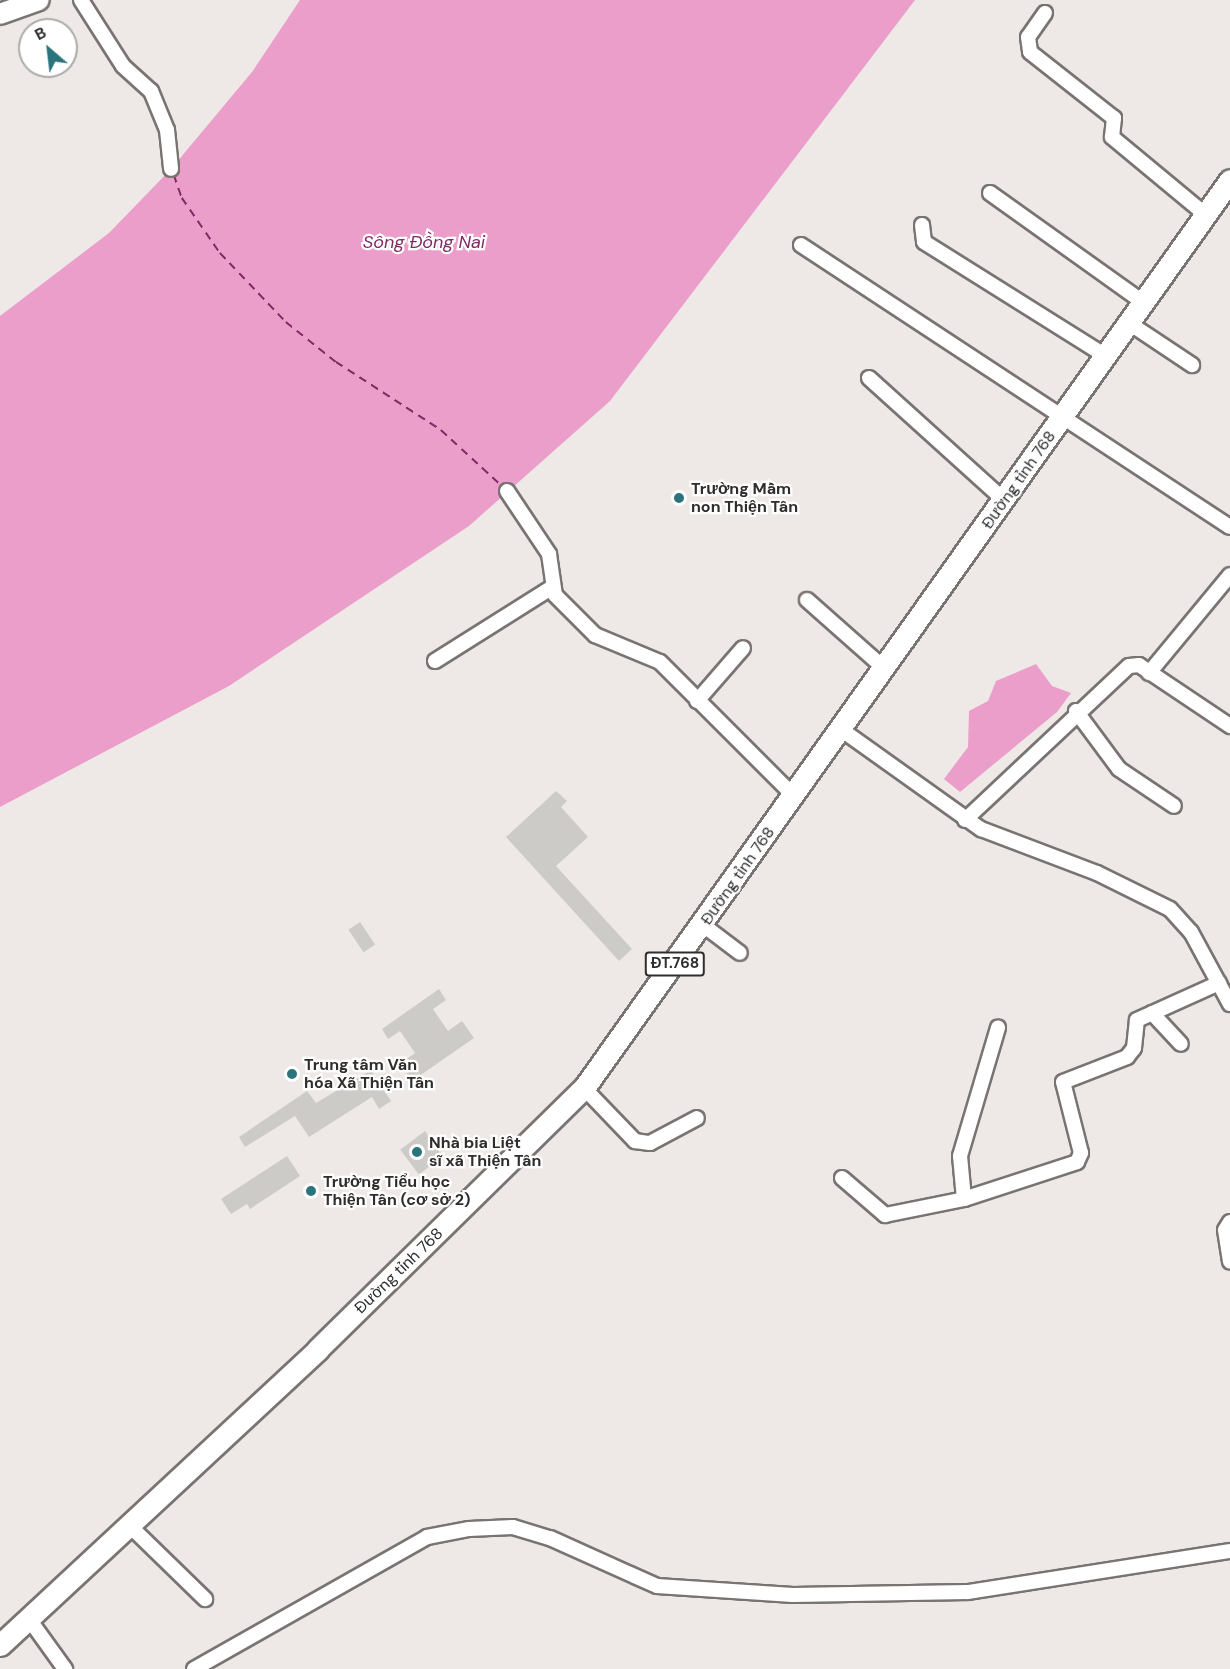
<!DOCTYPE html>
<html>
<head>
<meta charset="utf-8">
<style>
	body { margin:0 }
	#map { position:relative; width:1230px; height:1669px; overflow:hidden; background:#eee9e7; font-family:"DM Sans",sans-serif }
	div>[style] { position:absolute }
	.water>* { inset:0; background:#eb9eca }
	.ferry>* { height:1.5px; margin-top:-0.75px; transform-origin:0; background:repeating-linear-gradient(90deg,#812962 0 8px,transparent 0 14px) }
	.building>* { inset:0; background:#cdcbc7; transform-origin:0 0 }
	.roads { filter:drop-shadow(2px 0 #797472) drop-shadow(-2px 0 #797472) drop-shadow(0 2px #797472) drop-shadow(0 -2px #797472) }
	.street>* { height:14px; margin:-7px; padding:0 7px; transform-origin:7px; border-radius:7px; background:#fff }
	.secondary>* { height:20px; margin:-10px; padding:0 10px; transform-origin:10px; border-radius:10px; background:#fff }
	.primary>* { height:21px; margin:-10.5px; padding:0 10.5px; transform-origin:10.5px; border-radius:10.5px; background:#fff }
	.dots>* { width:16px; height:16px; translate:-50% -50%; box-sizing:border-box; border:3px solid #fff; border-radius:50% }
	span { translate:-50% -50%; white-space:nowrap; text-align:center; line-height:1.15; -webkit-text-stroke:4.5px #fff; paint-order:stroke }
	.shield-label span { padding:2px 4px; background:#fff; border:2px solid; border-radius:4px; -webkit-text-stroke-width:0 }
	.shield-label { font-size:15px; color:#302e2d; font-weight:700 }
	.street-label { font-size:16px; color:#302e2d }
	.poi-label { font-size:16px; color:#302e2d; font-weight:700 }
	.left { translate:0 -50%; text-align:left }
	.water-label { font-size:18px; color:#812962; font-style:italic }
	.north { position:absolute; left:18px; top:18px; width:60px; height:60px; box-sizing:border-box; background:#fff; border:2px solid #acabab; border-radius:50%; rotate:332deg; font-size:16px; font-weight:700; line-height:24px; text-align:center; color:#302e2d }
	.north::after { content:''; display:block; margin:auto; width:21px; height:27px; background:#2b747c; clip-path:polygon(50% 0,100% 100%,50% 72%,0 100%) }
</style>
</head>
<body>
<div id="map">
	<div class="water">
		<i style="clip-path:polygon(300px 0,915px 0,610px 401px,469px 526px,229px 686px,0 807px,0 316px,109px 233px,171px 169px,252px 72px)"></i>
		<i style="clip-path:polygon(1036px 664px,1052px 686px,1071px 693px,1057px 712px,960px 792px,944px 779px,968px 747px,969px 711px,988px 701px,996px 681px)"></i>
	</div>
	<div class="ferry">
		<i style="left:174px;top:175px;width:24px;rotate:71deg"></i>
		<i style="left:182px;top:198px;width:67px;rotate:55.4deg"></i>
		<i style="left:220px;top:253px;width:95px;rotate:46.3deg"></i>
		<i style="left:286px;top:322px;width:64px;rotate:38.7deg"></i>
		<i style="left:336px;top:362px;width:125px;rotate:32.9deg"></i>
		<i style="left:441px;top:430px;width:84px;rotate:42.6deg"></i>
	</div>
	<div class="building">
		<i style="clip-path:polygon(556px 791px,567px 801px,561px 807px,588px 837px,556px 866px,632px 949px,619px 961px,506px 837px)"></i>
		<i style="left:360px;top:922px;width:27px;height:14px;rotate:56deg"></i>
		<i style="clip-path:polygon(439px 989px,446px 1000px,433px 1009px,448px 1031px,462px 1021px,474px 1038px,412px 1081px,400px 1064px,415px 1053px,400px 1031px,388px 1039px,382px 1029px)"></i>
		<i style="clip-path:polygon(371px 1070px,391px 1101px,379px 1109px,372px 1097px,309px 1137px,295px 1116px,245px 1147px,239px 1137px,307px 1091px,316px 1103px)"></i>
		<i style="left:425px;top:1131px;width:31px;height:31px;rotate:53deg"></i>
		<i style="clip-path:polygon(287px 1156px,300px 1176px,250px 1209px,247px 1204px,231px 1214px,221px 1199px)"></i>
	</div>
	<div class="roads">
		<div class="street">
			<i style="left:81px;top:0;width:78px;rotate:57.5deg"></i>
			<i style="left:123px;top:66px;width:38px;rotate:42deg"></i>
			<i style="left:151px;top:91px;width:42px;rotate:67.7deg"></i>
			<i style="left:167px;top:130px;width:39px;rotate:84deg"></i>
			<i style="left:1045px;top:13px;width:29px;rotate:125deg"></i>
			<i style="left:1028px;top:37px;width:15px;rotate:82deg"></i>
			<i style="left:1030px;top:52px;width:107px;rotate:38.2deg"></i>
			<i style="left:1114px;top:118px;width:19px;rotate:96deg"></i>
			<i style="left:1112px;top:137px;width:122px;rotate:39.7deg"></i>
			<i style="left:990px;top:193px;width:189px;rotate:35.5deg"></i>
			<i style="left:922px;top:225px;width:17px;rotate:83deg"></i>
			<i style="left:924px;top:242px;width:215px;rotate:32.1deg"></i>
			<i style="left:801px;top:245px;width:513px;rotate:33.32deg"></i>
			<i style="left:1129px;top:323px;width:76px;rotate:33.7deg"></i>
			<i style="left:869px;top:378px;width:182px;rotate:42.1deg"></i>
			<i style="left:507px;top:491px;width:76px;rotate:56.3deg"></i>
			<i style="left:549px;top:554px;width:41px;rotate:81.7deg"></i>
			<i style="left:555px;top:595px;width:57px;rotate:45deg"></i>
			<i style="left:595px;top:635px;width:70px;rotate:22.6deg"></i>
			<i style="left:660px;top:662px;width:190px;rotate:45deg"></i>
			<i style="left:807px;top:600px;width:104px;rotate:41.5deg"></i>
			<i style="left:435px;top:661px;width:137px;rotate:-32.2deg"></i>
			<i style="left:1149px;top:673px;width:127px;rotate:-50.4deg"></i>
			<i style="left:697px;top:701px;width:70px;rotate:-49deg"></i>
			<i style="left:1076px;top:711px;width:72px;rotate:53.4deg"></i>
			<i style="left:1119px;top:769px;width:66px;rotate:33.9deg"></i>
			<i style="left:842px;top:730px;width:171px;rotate:35.5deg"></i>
			<i style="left:981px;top:829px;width:124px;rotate:20.8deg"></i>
			<i style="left:1097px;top:873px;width:81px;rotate:26.3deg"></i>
			<i style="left:1170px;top:909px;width:31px;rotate:48deg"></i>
			<i style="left:1191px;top:932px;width:82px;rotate:61.6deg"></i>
			<i style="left:965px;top:820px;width:225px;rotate:-43.2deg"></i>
			<i style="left:1129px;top:666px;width:10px;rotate:-6deg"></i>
			<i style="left:1139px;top:665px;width:110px;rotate:33.8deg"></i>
			<i style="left:703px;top:925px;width:46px;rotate:37.1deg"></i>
			<i style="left:1152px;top:1013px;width:42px;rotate:46.9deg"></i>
			<i style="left:584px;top:1088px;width:74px;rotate:46.1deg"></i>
			<i style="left:635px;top:1141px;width:15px;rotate:8deg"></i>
			<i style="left:650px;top:1143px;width:53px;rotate:-28deg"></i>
			<i style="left:842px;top:1178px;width:57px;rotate:40.7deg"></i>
			<i style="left:885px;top:1215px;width:81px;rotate:-11.4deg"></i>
			<i style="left:964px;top:1199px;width:119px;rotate:-18.1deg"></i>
			<i style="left:1077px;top:1162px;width:10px;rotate:-66deg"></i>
			<i style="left:1081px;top:1153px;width:73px;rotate:-104.2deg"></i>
			<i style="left:1063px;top:1082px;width:69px;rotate:-21.3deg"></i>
			<i style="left:1127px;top:1057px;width:11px;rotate:-52deg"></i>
			<i style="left:1134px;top:1048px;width:28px;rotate:-84deg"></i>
			<i style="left:1137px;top:1020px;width:90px;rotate:-24.3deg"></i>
			<i style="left:964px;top:1199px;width:43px;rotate:-95.3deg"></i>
			<i style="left:960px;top:1156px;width:134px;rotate:-73.5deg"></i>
			<i style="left:1230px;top:1222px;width:9px;rotate:122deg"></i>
			<i style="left:1225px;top:1230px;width:32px;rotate:81deg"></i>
			<i style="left:130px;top:1526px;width:105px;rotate:44.2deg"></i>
			<i style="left:29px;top:1619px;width:62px;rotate:54.2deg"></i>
			<i style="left:194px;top:1669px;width:268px;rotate:-29.5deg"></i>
			<i style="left:427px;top:1537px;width:43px;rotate:-10.8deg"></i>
			<i style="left:469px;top:1529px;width:44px;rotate:-2.6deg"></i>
			<i style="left:513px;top:1527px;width:39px;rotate:17deg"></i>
			<i style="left:550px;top:1538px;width:117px;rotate:24.2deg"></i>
			<i style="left:657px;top:1586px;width:136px;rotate:3.8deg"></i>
			<i style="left:793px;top:1595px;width:175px;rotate:-1deg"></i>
			<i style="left:968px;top:1592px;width:265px;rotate:-8.9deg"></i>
		</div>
		<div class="secondary">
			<i style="left:0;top:14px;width:41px;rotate:-19.7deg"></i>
		</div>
		<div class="primary">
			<i style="left:0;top:1645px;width:434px;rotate:-42.9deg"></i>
			<i style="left:318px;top:1349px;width:373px;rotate:-44.5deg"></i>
			<i style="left:584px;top:1088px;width:1114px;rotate:-54.57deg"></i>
		</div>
	</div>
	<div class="dots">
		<i style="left:679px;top:498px;background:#2b747c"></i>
		<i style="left:292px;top:1074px;background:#2b747c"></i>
		<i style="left:417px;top:1152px;background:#2b747c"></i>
		<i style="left:311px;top:1191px;background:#2b747c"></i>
	</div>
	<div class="shield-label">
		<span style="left:675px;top:964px">ĐT.768</span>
	</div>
	<div class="street-label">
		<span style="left:1019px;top:480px;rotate:-55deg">Đường tỉnh 768</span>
		<span style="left:738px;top:876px;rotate:-55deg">Đường tỉnh 768</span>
		<span style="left:399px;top:1271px;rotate:-44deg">Đường tỉnh 768</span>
	</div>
	<div class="poi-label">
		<span class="left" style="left:691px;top:498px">Trường Mầm<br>non Thiện Tân</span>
		<span class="left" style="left:304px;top:1074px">Trung tâm Văn<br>hóa Xã Thiện Tân</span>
		<span class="left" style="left:429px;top:1152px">Nhà bia Liệt<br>sĩ xã Thiện Tân</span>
		<span class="left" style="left:323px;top:1191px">Trường Tiểu học<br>Thiện Tân (cơ sở 2)</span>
	</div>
	<div class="water-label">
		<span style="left:424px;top:242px">Sông Đồng Nai</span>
	</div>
	<div class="north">B</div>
</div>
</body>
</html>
